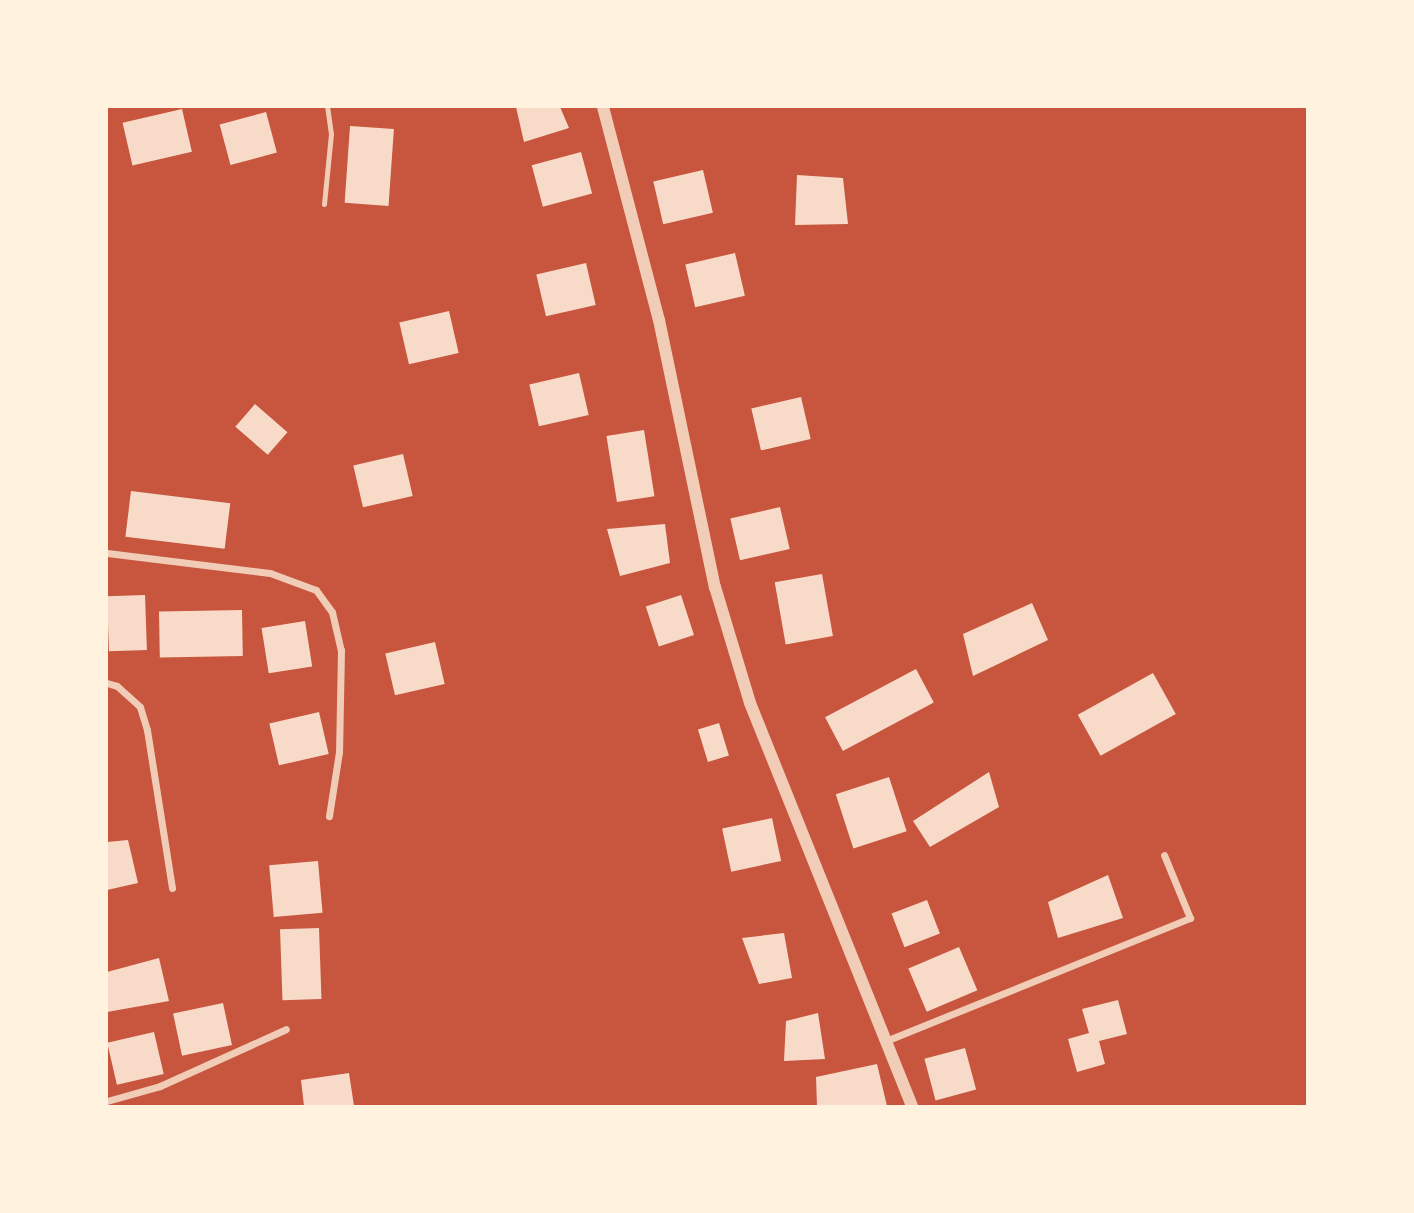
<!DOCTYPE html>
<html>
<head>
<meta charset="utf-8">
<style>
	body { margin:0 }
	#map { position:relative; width:1414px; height:1213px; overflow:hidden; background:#c8553d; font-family:Signika,sans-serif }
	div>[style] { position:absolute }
	.building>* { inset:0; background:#f7dbc8; transform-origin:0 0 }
	.service>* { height:5px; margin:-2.5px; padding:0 2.5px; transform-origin:2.5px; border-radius:2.5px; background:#f1ccb7 }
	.minor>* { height:7px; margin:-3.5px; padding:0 3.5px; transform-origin:3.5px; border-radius:3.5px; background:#f1ccb7 }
	.tertiary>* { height:12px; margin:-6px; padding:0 6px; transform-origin:6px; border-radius:6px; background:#f1ccb7 }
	span { translate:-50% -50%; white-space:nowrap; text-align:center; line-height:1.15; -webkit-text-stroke:6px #fff3e0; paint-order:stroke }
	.frame { position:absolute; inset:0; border:108px solid #fff3e0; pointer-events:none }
</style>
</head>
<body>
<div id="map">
	<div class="building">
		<i style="clip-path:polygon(516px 107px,560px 107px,569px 128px,524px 142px)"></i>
		<i style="left:182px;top:109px;width:44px;height:61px;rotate:77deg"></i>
		<i style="left:266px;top:112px;width:42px;height:48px;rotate:75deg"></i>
		<i style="left:350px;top:126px;width:44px;height:77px;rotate:4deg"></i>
		<i style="left:581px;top:152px;width:43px;height:51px;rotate:75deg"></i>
		<i style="left:703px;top:170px;width:44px;height:51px;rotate:77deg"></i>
		<i style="clip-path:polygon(797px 175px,843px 178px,848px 224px,795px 225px)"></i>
		<i style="left:735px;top:253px;width:44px;height:51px;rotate:77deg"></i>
		<i style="left:586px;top:263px;width:43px;height:51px;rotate:77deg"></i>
		<i style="left:449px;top:311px;width:43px;height:51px;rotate:77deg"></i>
		<i style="left:579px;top:373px;width:43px;height:51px;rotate:77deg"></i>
		<i style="left:801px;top:397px;width:43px;height:51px;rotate:77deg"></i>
		<i style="left:255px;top:404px;width:43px;height:30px;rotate:41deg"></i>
		<i style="left:644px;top:430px;width:67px;height:38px;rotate:81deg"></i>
		<i style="left:403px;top:454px;width:43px;height:51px;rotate:77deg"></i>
		<i style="left:131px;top:491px;width:100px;height:46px;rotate:7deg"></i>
		<i style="left:780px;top:507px;width:43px;height:51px;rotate:77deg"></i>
		<i style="clip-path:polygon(665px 524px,670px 563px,620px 576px,607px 529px)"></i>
		<i style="left:822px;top:574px;width:63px;height:48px;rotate:80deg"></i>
		<i style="left:145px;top:595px;width:55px;height:38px;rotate:88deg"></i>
		<i style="left:681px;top:595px;width:42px;height:37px;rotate:72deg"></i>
		<i style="clip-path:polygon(1032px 603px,1048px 640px,973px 676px,963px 634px)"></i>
		<i style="left:242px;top:610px;width:46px;height:83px;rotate:89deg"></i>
		<i style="left:305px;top:621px;width:46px;height:44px;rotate:81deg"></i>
		<i style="left:435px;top:642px;width:43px;height:51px;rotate:77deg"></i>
		<i style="left:916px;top:669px;width:38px;height:103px;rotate:62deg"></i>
		<i style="left:1153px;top:673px;width:47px;height:86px;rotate:61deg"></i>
		<i style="left:319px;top:712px;width:43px;height:51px;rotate:77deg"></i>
		<i style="left:719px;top:723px;width:34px;height:22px;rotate:73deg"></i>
		<i style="clip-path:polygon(989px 772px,999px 807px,930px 847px,913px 821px)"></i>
		<i style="left:889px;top:777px;width:57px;height:56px;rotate:72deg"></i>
		<i style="left:772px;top:818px;width:44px;height:51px;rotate:78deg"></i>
		<i style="clip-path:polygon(128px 840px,138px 883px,107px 890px,107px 842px)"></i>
		<i style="left:318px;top:861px;width:52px;height:49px;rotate:85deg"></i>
		<i style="clip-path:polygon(1108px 875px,1123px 918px,1058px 938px,1048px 902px)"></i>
		<i style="left:927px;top:900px;width:36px;height:38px;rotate:69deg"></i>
		<i style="left:319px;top:928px;width:71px;height:39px;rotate:88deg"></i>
		<i style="clip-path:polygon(784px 933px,792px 978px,759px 984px,742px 938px)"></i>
		<i style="left:959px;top:947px;width:47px;height:55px;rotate:67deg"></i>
		<i style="clip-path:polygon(159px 958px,169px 1001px,107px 1012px,107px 972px)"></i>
		<i style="clip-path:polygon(1118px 1000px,1127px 1034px,1099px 1041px,1105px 1064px,1077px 1072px,1068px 1039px,1089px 1033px,1082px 1009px)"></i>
		<i style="left:223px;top:1003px;width:43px;height:51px;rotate:78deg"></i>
		<i style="clip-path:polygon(818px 1013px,825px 1059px,784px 1061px,786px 1021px)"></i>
		<i style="left:154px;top:1032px;width:43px;height:48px;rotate:77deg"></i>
		<i style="left:965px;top:1048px;width:43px;height:42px;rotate:75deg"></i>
		<i style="clip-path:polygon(877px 1064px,887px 1106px,817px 1106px,816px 1077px)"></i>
		<i style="clip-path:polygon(349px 1073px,354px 1106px,304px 1106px,301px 1080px)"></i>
	</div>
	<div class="service">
		<i style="left:324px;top:204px;width:70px;rotate:-84.3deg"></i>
		<i style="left:331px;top:134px;width:27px;rotate:-98deg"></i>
	</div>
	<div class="minor">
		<i style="left:107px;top:553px;width:164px;rotate:7deg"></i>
		<i style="left:270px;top:573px;width:49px;rotate:20.3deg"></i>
		<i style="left:316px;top:590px;width:27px;rotate:54deg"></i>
		<i style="left:332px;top:612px;width:39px;rotate:77deg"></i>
		<i style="left:341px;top:650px;width:102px;rotate:91.1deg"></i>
		<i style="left:339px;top:752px;width:65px;rotate:98.9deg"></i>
		<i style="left:107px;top:683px;width:10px;rotate:17deg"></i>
		<i style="left:117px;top:686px;width:31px;rotate:42deg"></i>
		<i style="left:140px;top:707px;width:24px;rotate:73deg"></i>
		<i style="left:147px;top:730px;width:160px;rotate:81deg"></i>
		<i style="left:888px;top:1040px;width:326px;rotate:-22deg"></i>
		<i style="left:1190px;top:918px;width:68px;rotate:-112.4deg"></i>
		<i style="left:107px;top:1101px;width:55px;rotate:-15.8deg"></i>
		<i style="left:160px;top:1086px;width:138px;rotate:-24.3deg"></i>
	</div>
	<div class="tertiary">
		<i style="left:603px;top:107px;width:220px;rotate:75.3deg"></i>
		<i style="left:659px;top:320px;width:273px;rotate:78.2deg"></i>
		<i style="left:715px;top:587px;width:121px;rotate:73.2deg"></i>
		<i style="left:750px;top:703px;width:434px;rotate:68.1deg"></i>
	</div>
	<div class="frame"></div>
</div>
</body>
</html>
